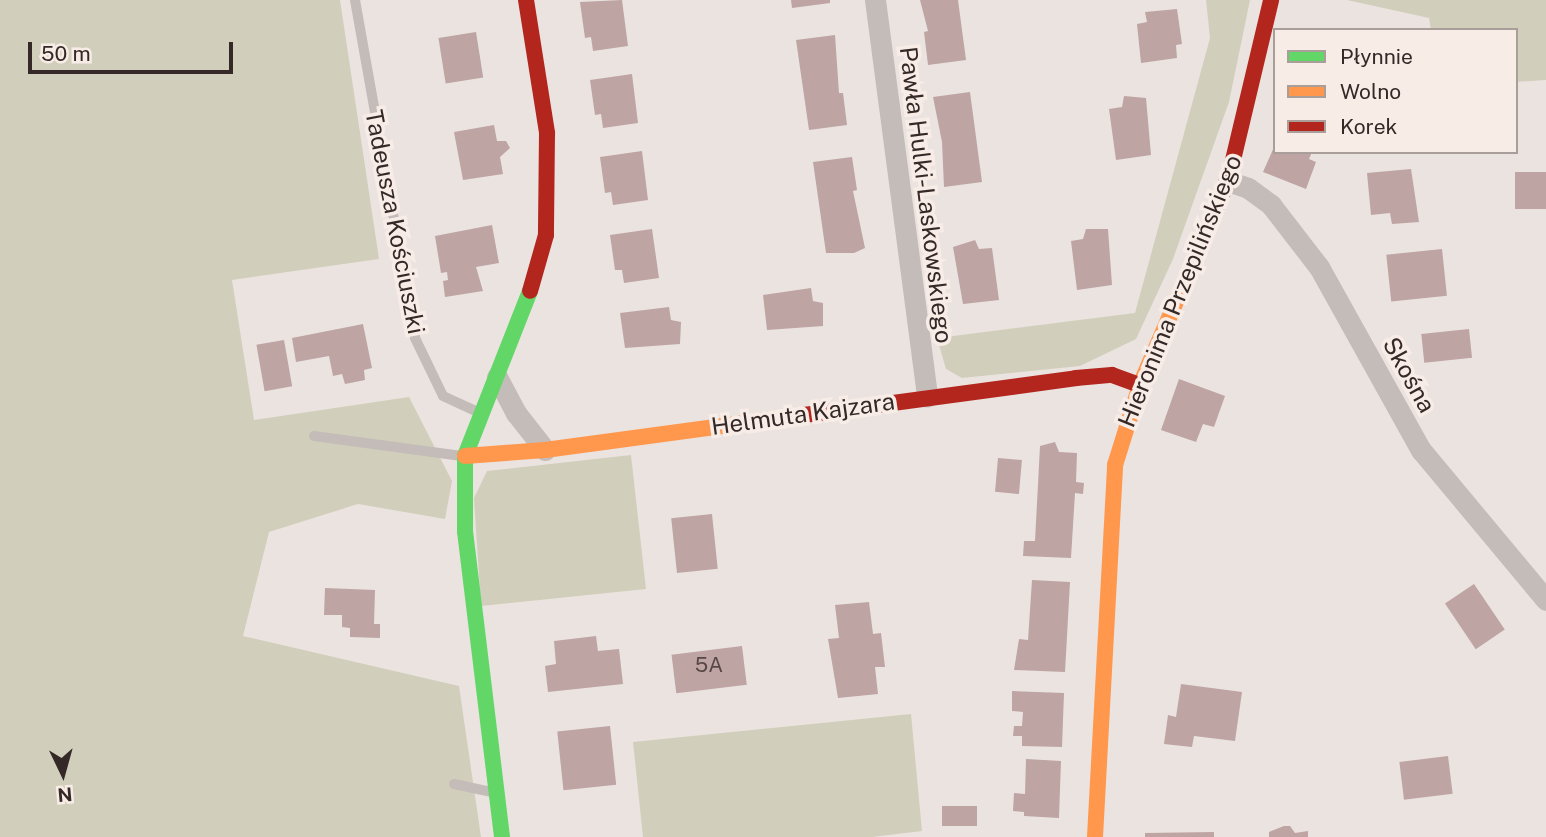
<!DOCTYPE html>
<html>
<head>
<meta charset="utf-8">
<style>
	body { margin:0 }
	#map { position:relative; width:1546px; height:837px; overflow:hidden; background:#ebe3e0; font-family:"Public Sans",sans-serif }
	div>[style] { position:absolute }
	.green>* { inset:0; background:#d1cfbb }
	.building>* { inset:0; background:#bea4a3; transform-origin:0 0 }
	.lane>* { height:10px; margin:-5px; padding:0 5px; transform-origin:5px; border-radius:5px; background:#c4bcb9 }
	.street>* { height:21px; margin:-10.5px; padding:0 10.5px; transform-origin:10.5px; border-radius:10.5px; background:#c4bcb9 }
	.fast>* { height:16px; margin:-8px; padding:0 8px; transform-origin:8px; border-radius:8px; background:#63d668 }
	.slow>* { height:16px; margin:-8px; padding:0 8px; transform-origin:8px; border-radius:8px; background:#ff974d }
	.jam>* { height:16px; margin:-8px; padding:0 8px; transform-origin:8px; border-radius:8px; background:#b3261e }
	span { translate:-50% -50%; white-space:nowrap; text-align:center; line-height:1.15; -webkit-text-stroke:7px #f8ece7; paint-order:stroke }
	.number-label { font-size:21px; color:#574847 }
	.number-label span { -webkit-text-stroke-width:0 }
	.street-label { font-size:24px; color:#352928 }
	.legend { position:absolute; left:1273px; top:28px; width:245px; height:126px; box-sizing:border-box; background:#f8ece7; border:2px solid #aa9e9b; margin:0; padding:9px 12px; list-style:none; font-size:21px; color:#352928 }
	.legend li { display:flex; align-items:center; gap:14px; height:35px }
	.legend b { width:35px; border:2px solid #aa9e9b }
	.north { position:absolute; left:28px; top:739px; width:70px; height:70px; -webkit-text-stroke:5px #f8ece7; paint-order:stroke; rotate:175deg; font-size:19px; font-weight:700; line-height:28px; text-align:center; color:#352928 }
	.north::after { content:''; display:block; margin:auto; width:24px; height:32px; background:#352928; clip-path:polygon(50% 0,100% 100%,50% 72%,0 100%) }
	.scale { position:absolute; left:28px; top:42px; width:205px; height:32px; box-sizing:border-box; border:4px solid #352928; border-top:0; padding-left:9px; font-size:21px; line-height:24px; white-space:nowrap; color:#352928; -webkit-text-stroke:5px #f8ece7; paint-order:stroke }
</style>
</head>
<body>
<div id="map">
	<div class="green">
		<i style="clip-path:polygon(0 0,340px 0,379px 259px,232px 280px,254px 420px,409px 397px,452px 481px,445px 519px,358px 504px,269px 532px,243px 636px,459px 686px,481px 837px,0 837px)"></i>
		<i style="clip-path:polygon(1206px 0,1250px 0,1229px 102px,1173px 259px,1136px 339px,1080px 366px,962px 378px,946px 369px,937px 338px,1135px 313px,1210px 38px)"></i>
		<i style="clip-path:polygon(1347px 0,1546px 0,1546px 80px,1516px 82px,1516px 30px,1431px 30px,1429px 18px)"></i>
		<i style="clip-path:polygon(631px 455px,646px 589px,481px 606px,474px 498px,487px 471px)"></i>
		<i style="clip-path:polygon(911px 714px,922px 831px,872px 837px,643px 837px,633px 742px)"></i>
	</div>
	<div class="building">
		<i style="clip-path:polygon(622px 0,628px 46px,593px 51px,591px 37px,585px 38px,580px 2px)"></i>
		<i style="clip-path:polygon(791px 0,830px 0,830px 3px,792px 8px)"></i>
		<i style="clip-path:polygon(920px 0,958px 0,966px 60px,928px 65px,924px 32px,928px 31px)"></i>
		<i style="clip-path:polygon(1177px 9px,1182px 44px,1176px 45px,1177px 58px,1141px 63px,1137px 24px,1147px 22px,1145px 12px)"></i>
		<i style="left:476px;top:32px;width:46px;height:38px;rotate:81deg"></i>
		<i style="clip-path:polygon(835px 35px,839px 93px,843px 93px,847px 125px,809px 130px,796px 40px)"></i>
		<i style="clip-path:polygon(632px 74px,638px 123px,603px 128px,601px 114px,595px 115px,590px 80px)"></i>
		<i style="clip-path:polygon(970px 92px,982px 182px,944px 187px,942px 142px,933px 97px)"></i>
		<i style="clip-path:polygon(1124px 96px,1146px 98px,1151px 155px,1116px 160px,1109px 109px,1122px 107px)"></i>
		<i style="clip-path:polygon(494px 125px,497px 141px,506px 141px,510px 148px,500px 157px,503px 174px,463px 180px,454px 132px)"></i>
		<i style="clip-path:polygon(1275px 145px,1275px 152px,1312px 152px,1309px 159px,1316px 162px,1306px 189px,1263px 172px)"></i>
		<i style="clip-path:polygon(642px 151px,648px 200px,613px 205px,611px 192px,605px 193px,600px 157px)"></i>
		<i style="clip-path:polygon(852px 157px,857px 190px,853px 191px,865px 248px,854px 253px,826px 253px,813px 162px)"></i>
		<i style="clip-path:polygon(1411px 169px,1419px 222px,1392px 224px,1390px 213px,1371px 215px,1367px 173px)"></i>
		<i style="left:1546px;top:172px;width:37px;height:31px;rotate:90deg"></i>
		<i style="clip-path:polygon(492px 225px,499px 263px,476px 267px,483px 291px,445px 297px,443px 281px,448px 280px,447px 272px,441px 273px,435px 236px)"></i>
		<i style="clip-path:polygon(652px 229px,659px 278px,624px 283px,622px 270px,615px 270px,610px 235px)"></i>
		<i style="clip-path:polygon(1086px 229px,1108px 229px,1112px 285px,1077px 290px,1071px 241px,1083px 239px)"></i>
		<i style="clip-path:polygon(975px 240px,979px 249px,992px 248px,999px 300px,963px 304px,953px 247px)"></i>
		<i style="left:1442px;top:249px;width:47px;height:56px;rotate:84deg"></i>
		<i style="clip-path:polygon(811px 288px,813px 301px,823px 303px,823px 326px,767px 330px,763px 295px)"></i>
		<i style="clip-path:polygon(669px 307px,671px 320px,681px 322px,680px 344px,625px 348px,620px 313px)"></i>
		<i style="clip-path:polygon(363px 324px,372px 368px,364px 370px,365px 380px,345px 384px,342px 374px,333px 376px,329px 356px,296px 362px,292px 338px)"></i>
		<i style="left:1469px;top:329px;width:29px;height:48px;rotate:84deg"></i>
		<i style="left:284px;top:340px;width:47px;height:28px;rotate:80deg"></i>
		<i style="clip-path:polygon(1179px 379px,1225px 396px,1214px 427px,1203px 424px,1196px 442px,1161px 430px)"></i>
		<i style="clip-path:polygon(1055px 442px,1059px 452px,1077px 453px,1076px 482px,1084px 483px,1083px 494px,1075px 493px,1071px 558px,1023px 556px,1024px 541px,1035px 541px,1040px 446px)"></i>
		<i style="left:998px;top:458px;width:24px;height:34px;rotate:5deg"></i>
		<i style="left:712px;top:514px;width:55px;height:41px;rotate:84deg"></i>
		<i style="clip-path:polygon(1032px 580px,1070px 582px,1065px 672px,1014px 670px,1019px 639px,1028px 640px)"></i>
		<i style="left:1474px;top:584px;width:55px;height:35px;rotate:56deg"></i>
		<i style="clip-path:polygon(325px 588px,375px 590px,374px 624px,380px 624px,380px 638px,350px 637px,350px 628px,342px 627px,342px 615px,324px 615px)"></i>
		<i style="clip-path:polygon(869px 602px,873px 634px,881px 633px,885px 667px,875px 667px,878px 694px,838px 698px,828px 639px,839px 638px,835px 605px)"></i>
		<i style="clip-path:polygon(596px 636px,598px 651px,619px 649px,623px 684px,548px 692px,545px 666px,556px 664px,554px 641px)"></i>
		<i style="left:742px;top:646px;width:39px;height:71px;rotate:83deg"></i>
		<i style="clip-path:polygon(1181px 684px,1242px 692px,1235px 741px,1194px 736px,1192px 747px,1164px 744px,1168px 715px,1176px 717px)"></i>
		<i style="clip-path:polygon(1012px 691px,1064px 693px,1062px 747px,1022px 746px,1022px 736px,1013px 736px,1014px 726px,1022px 726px,1023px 712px,1012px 711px)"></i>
		<i style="left:610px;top:726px;width:59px;height:53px;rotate:84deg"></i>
		<i style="left:1448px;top:756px;width:38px;height:49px;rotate:83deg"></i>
		<i style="clip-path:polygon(1026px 759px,1061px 761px,1059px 818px,1024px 816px,1024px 812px,1013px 811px,1014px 793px,1025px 794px)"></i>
		<i style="left:942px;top:806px;width:35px;height:20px"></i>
		<i style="clip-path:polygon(1284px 826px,1290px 826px,1295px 833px,1308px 831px,1308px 837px,1269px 837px,1269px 832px)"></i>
		<i style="clip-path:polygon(1214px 832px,1214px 837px,1145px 837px,1145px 833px)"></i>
	</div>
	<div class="lane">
		<i style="left:355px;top:0;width:343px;rotate:79.9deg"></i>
		<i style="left:415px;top:338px;width:64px;rotate:64.2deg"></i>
		<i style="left:443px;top:396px;width:41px;rotate:24.7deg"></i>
		<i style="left:314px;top:436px;width:149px;rotate:7.7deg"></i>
		<i style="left:454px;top:784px;width:40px;rotate:12deg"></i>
	</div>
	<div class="street">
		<i style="left:875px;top:0;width:400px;rotate:82.5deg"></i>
		<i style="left:1228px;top:181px;width:21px;rotate:19deg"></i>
		<i style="left:1248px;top:188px;width:29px;rotate:36deg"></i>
		<i style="left:1271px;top:205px;width:78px;rotate:52.3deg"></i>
		<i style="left:1319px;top:267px;width:210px;rotate:60.9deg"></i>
		<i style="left:1421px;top:450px;width:195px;rotate:50.2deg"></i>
		<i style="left:497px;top:377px;width:41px;rotate:62.2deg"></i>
		<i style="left:516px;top:413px;width:47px;rotate:51.9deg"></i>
	</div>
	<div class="fast">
		<i style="left:502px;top:837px;width:308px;rotate:-96.9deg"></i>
		<i style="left:465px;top:531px;width:75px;rotate:-90deg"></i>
		<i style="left:465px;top:456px;width:177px;rotate:-68.5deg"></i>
	</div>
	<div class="slow">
		<i style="left:465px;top:456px;width:80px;rotate:-4.3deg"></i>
		<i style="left:545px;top:450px;width:261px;rotate:-7.7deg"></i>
		<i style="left:1095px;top:837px;width:373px;rotate:-86.9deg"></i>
		<i style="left:1115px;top:465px;width:84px;rotate:-72.6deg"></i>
		<i style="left:1140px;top:385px;width:131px;rotate:-66.6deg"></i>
	</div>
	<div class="jam">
		<i style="left:526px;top:0;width:135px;rotate:81deg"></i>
		<i style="left:547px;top:133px;width:102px;rotate:90.6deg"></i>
		<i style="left:546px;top:235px;width:58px;rotate:105.9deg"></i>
		<i style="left:1192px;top:265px;width:91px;rotate:-66.8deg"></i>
		<i style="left:1228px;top:181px;width:186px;rotate:-76.6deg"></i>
		<i style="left:804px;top:415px;width:275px;rotate:-7.7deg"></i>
		<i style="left:1076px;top:378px;width:36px;rotate:-5deg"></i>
		<i style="left:1112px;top:375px;width:30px;rotate:20deg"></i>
	</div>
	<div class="number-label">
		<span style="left:709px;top:665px">5A</span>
	</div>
	<div class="street-label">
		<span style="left:926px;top:195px;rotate:83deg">Pawła Hulki-Laskowskiego</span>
		<span style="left:395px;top:222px;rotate:79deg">Tadeusza Kościuszki</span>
		<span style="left:1180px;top:291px;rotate:-68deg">Hieronima Przepilińskiego</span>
		<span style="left:1409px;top:375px;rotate:61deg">Skośna</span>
		<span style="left:803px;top:414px;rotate:-8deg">Helmuta Kajzara</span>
	</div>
	<ul class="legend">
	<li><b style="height:9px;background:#63d668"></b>Płynnie</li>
	<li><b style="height:9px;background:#ff974d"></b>Wolno</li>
	<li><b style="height:9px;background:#b3261e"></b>Korek</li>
	</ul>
	<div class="north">N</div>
	<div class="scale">50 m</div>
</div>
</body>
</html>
